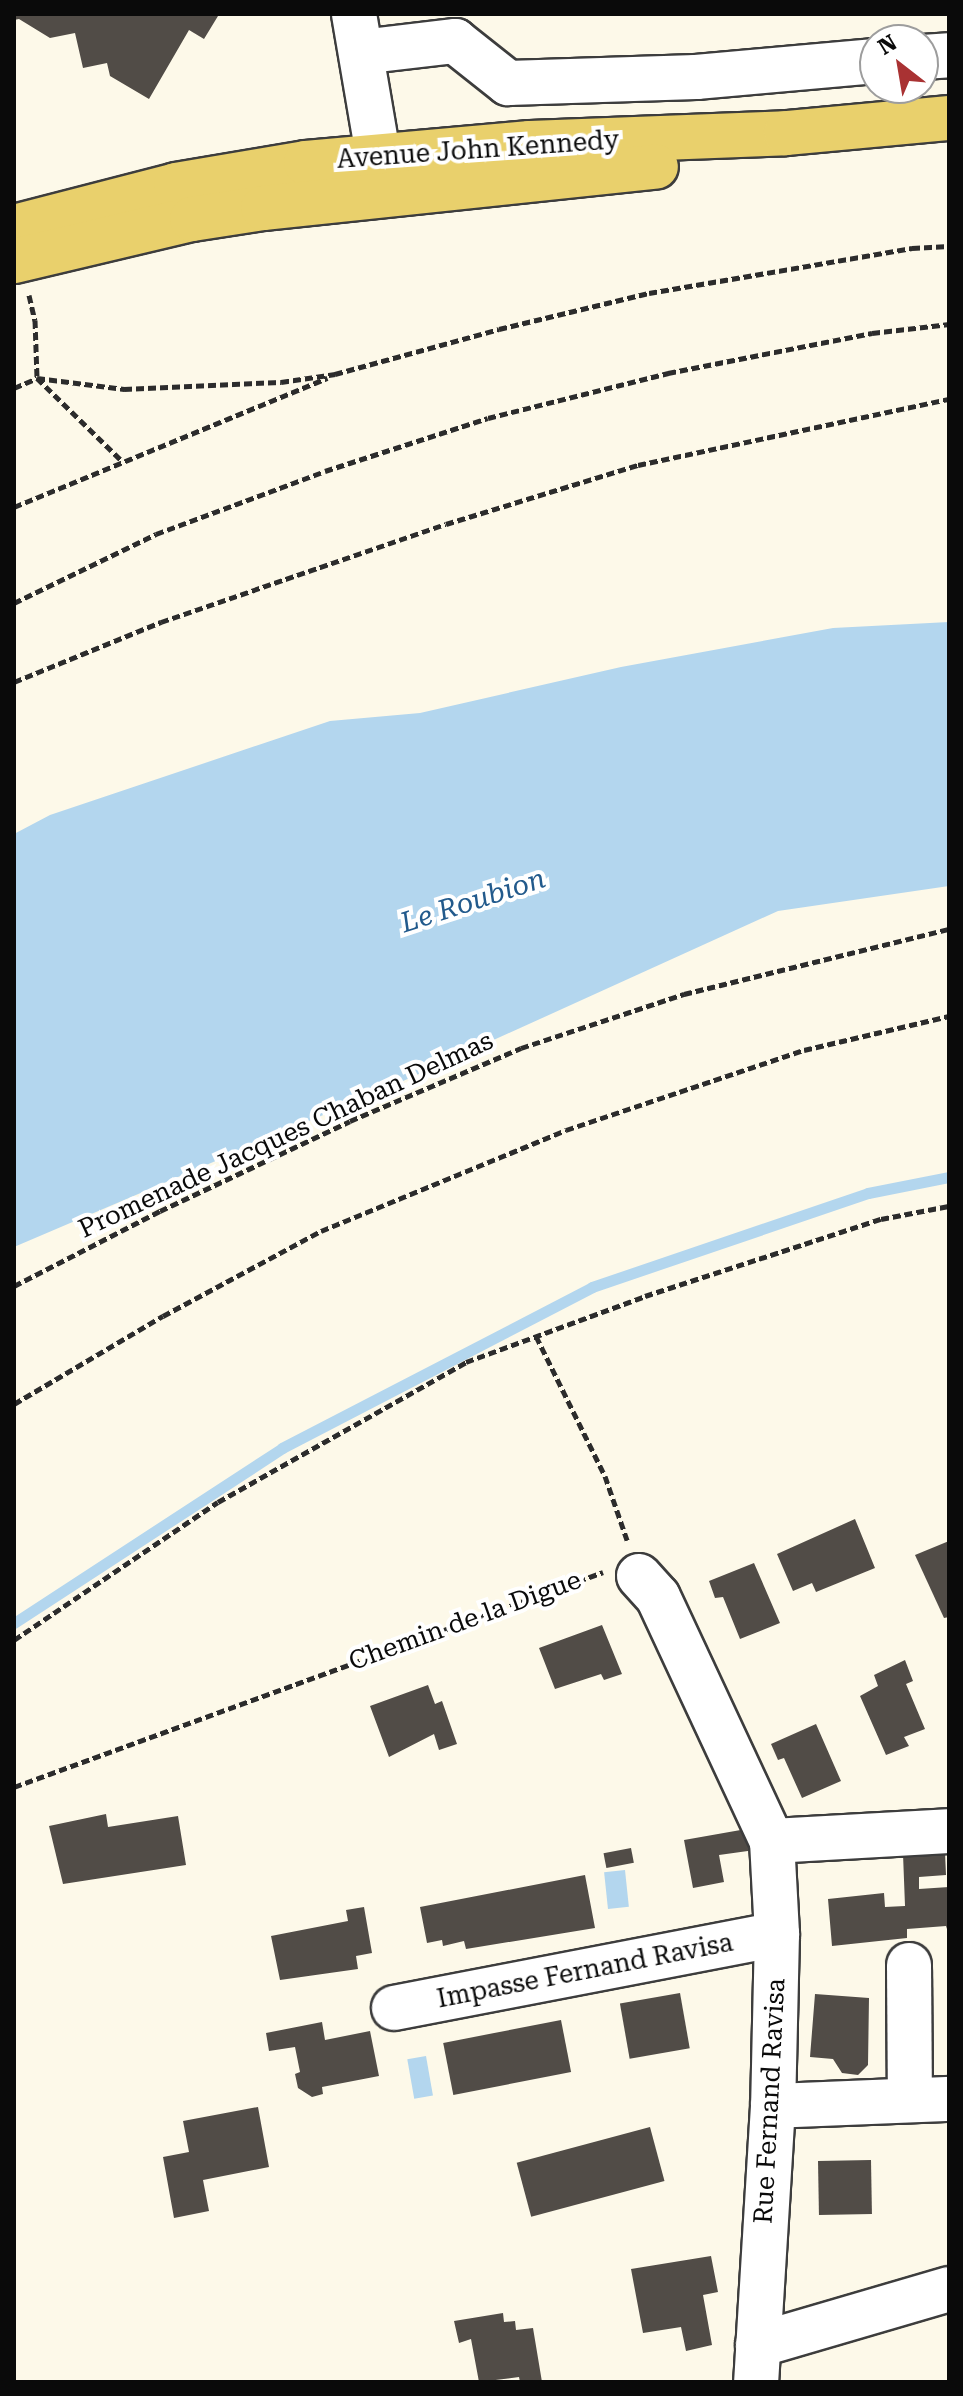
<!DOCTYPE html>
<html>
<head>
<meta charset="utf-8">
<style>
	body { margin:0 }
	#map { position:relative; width:963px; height:2396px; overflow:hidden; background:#fdf9e9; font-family:"Roboto Serif",serif }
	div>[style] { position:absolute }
	.water>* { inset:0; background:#b3d6ee; transform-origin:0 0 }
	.stream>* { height:11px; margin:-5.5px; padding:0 5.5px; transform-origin:5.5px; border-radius:5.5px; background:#b3d6ee }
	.building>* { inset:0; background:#514c47; transform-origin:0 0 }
	.path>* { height:5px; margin-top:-2.5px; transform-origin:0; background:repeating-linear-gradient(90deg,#2c2c2c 0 8px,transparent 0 12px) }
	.roads { filter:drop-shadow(2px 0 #3d3d3d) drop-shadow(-2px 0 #3d3d3d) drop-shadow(0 2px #3d3d3d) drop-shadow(0 -2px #3d3d3d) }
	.minor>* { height:44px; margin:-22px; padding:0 22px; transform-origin:22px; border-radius:22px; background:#fff }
	.major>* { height:44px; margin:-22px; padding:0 22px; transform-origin:22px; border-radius:22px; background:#e9d06c }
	span { translate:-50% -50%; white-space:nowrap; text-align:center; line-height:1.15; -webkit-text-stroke:8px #fff; paint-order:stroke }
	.street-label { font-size:26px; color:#0a0a0a }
	.water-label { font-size:28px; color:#225a8c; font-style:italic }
	.frame { position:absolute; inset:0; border:16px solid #0a0a0a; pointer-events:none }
	.north { position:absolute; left:859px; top:24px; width:80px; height:80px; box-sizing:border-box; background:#fff; border:2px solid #9d9d9d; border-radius:50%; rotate:329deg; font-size:22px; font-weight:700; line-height:32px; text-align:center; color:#0a0a0a }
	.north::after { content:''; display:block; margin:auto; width:28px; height:36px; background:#a93233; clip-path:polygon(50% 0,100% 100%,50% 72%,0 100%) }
</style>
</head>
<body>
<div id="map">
	<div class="water">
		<i style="clip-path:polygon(949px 622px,949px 886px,778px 911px,410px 1078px,14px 1247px,14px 834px,50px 815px,330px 721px,420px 713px,621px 667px,833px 628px)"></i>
		<i style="left:625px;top:1870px;width:37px;height:21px;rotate:84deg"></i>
		<i style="left:426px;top:2056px;width:40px;height:19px;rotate:80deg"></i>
	</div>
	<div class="stream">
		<i style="left:14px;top:1623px;width:320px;rotate:-33.1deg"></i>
		<i style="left:282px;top:1448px;width:349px;rotate:-27.4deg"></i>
		<i style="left:592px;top:1287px;width:292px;rotate:-18.8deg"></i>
		<i style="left:868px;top:1193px;width:83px;rotate:-11.2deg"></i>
	</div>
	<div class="building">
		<i style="clip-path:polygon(14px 14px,214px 14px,218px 16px,204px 39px,189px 30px,149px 99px,110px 76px,107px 63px,83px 68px,75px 33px,50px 38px,19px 19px,14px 20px)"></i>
		<i style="clip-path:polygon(855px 1519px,875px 1568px,816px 1592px,812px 1583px,793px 1591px,777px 1554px)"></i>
		<i style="clip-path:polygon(949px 1541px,949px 1617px,944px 1618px,915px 1555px)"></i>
		<i style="clip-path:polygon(754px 1563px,780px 1623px,740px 1639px,723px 1597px,715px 1598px,709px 1581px)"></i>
		<i style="clip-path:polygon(602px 1625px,622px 1674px,604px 1680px,601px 1674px,555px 1689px,539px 1648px)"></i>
		<i style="clip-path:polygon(905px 1660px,913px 1681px,906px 1684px,925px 1729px,904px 1737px,909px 1746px,886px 1755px,860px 1696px,878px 1686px,874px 1675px)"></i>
		<i style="clip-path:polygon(428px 1685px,435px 1704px,442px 1701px,457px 1744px,439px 1750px,434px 1734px,389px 1757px,370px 1706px)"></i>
		<i style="clip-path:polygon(816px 1724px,841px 1781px,802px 1798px,784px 1758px,778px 1760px,771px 1744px)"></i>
		<i style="clip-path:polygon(106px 1814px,108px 1827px,178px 1816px,186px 1865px,63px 1884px,49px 1826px)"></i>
		<i style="clip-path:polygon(752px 1828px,755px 1850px,719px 1855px,724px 1882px,693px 1888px,684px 1840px)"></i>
		<i style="left:631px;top:1848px;width:15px;height:28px;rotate:79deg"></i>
		<i style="clip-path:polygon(945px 1852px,946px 1875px,919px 1877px,919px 1889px,949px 1887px,949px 1935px,946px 1926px,907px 1929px,907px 1938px,832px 1946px,828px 1899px,884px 1893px,885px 1907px,905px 1906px,903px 1854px)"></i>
		<i style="clip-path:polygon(585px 1875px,595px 1928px,466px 1949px,464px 1941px,443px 1946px,442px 1940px,427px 1943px,420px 1907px)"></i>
		<i style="clip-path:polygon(364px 1907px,372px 1953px,356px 1956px,358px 1969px,280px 1980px,271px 1936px,348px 1921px,346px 1910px)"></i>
		<i style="left:680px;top:1993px;width:56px;height:61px;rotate:80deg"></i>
		<i style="clip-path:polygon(815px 1994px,869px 1998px,868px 2065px,858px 2075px,842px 2073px,833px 2059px,810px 2057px)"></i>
		<i style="left:561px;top:2020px;width:53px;height:120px;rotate:79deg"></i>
		<i style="clip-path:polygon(322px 2022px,325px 2040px,370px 2031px,379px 2076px,322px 2087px,323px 2094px,312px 2097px,298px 2088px,295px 2074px,300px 2072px,295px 2047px,269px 2051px,266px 2033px)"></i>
		<i style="clip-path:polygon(258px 2107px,269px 2167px,203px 2180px,209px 2211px,174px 2218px,163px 2157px,189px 2152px,183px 2121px)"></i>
		<i style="left:650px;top:2127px;width:56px;height:138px;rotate:75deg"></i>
		<i style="left:871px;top:2160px;width:54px;height:53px;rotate:89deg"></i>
		<i style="clip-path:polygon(711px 2256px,718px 2292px,703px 2295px,712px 2345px,686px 2351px,681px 2327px,643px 2333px,631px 2269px)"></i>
		<i style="clip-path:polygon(503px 2313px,504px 2322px,515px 2321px,516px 2330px,533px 2328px,542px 2382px,520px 2382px,519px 2377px,479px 2382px,471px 2339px,459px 2343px,454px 2321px)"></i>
	</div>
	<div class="path">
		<i style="left:29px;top:295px;width:26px;rotate:77deg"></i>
		<i style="left:35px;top:320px;width:58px;rotate:88deg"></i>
		<i style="left:37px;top:378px;width:88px;rotate:7.2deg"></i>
		<i style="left:124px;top:389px;width:157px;rotate:-2.6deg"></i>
		<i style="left:281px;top:382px;width:55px;rotate:-8.4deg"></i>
		<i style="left:335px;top:374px;width:170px;rotate:-15.3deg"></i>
		<i style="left:499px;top:329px;width:154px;rotate:-13.5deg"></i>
		<i style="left:649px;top:293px;width:267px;rotate:-9.7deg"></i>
		<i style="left:912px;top:248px;width:37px;rotate:-3deg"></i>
		<i style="left:14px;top:388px;width:25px;rotate:-23deg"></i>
		<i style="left:37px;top:378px;width:119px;rotate:44.3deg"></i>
		<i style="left:14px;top:507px;width:339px;rotate:-22.4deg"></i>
		<i style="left:14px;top:603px;width:158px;rotate:-25.9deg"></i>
		<i style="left:156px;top:534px;width:180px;rotate:-20.4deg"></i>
		<i style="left:325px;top:471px;width:171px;rotate:-18deg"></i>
		<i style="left:488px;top:418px;width:186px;rotate:-14deg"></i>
		<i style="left:668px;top:373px;width:208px;rotate:-11.1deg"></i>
		<i style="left:872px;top:333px;width:78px;rotate:-6.7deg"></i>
		<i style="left:14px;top:682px;width:159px;rotate:-22.2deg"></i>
		<i style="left:161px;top:622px;width:301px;rotate:-19deg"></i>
		<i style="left:446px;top:524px;width:201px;rotate:-17.1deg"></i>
		<i style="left:638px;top:465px;width:318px;rotate:-12deg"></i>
		<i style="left:14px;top:1286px;width:164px;rotate:-27.2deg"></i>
		<i style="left:160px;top:1211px;width:210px;rotate:-25.3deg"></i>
		<i style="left:350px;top:1121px;width:186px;rotate:-23.1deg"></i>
		<i style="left:521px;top:1048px;width:172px;rotate:-18.3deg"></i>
		<i style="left:684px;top:994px;width:273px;rotate:-13.8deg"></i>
		<i style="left:536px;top:1336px;width:156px;rotate:63.8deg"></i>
		<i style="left:605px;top:1476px;width:68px;rotate:71deg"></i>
		<i style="left:14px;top:1404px;width:173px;rotate:-30.6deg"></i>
		<i style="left:163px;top:1316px;width:179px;rotate:-28.3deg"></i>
		<i style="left:321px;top:1231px;width:265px;rotate:-22.4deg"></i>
		<i style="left:566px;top:1130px;width:251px;rotate:-18.6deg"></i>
		<i style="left:804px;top:1050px;width:149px;rotate:-13.2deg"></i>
		<i style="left:14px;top:1640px;width:246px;rotate:-34.1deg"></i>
		<i style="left:218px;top:1502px;width:285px;rotate:-29.4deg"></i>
		<i style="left:466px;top:1362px;width:191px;rotate:-20.2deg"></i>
		<i style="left:645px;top:1296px;width:248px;rotate:-18.1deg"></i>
		<i style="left:881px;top:1219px;width:69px;rotate:-10.8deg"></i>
		<i style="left:14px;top:1787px;width:627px;rotate:-20.05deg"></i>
	</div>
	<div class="roads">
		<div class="minor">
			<i style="left:354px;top:14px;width:143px;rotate:80.3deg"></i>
			<i style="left:361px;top:52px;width:95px;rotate:-6.7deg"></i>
			<i style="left:455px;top:41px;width:68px;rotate:38.4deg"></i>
			<i style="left:508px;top:83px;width:188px;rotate:-1.8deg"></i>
			<i style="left:696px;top:77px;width:180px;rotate:-5.1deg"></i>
			<i style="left:923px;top:57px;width:26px;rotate:-4deg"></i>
			<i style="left:639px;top:1576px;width:28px;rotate:48deg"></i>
			<i style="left:658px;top:1597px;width:269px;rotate:65deg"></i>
			<i style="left:772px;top:1841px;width:93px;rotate:86.9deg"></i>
			<i style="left:777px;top:1934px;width:172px;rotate:91.3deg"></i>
			<i style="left:773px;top:2106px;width:277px;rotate:93.5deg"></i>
			<i style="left:772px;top:1841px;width:177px;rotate:-3.2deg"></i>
			<i style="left:909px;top:1965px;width:135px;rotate:89.6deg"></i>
			<i style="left:394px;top:2008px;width:390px;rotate:-10.9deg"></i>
			<i style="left:773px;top:2106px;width:176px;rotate:-2.3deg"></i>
			<i style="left:758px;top:2345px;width:199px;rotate:-16.3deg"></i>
		</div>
		<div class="major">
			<i style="left:14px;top:227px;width:167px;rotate:-14.5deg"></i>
			<i style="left:176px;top:185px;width:132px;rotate:-9.6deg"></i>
			<i style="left:306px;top:163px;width:225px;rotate:-5.1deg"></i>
			<i style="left:530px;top:143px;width:256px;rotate:-2.2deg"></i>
			<i style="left:786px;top:133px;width:164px;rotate:-5.3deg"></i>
			<i style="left:14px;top:261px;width:183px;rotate:-13.3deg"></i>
			<i style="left:192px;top:219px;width:72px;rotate:-8.8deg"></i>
			<i style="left:263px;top:208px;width:395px;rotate:-6deg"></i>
		</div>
	</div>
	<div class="street-label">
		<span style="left:478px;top:150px;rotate:-4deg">Avenue John Kennedy</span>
		<span style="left:286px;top:1135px;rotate:-25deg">Promenade Jacques Chaban Delmas</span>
		<span style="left:465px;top:1621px;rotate:-20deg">Chemin de la Digue</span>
		<span style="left:585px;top:1971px;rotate:-11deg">Impasse Fernand Ravisa</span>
		<span style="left:770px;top:2101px;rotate:-87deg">Rue Fernand Ravisa</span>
	</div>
	<div class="water-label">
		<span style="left:473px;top:901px;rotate:-18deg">Le Roubion</span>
	</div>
	<div class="frame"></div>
	<div class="north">N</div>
</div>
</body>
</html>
